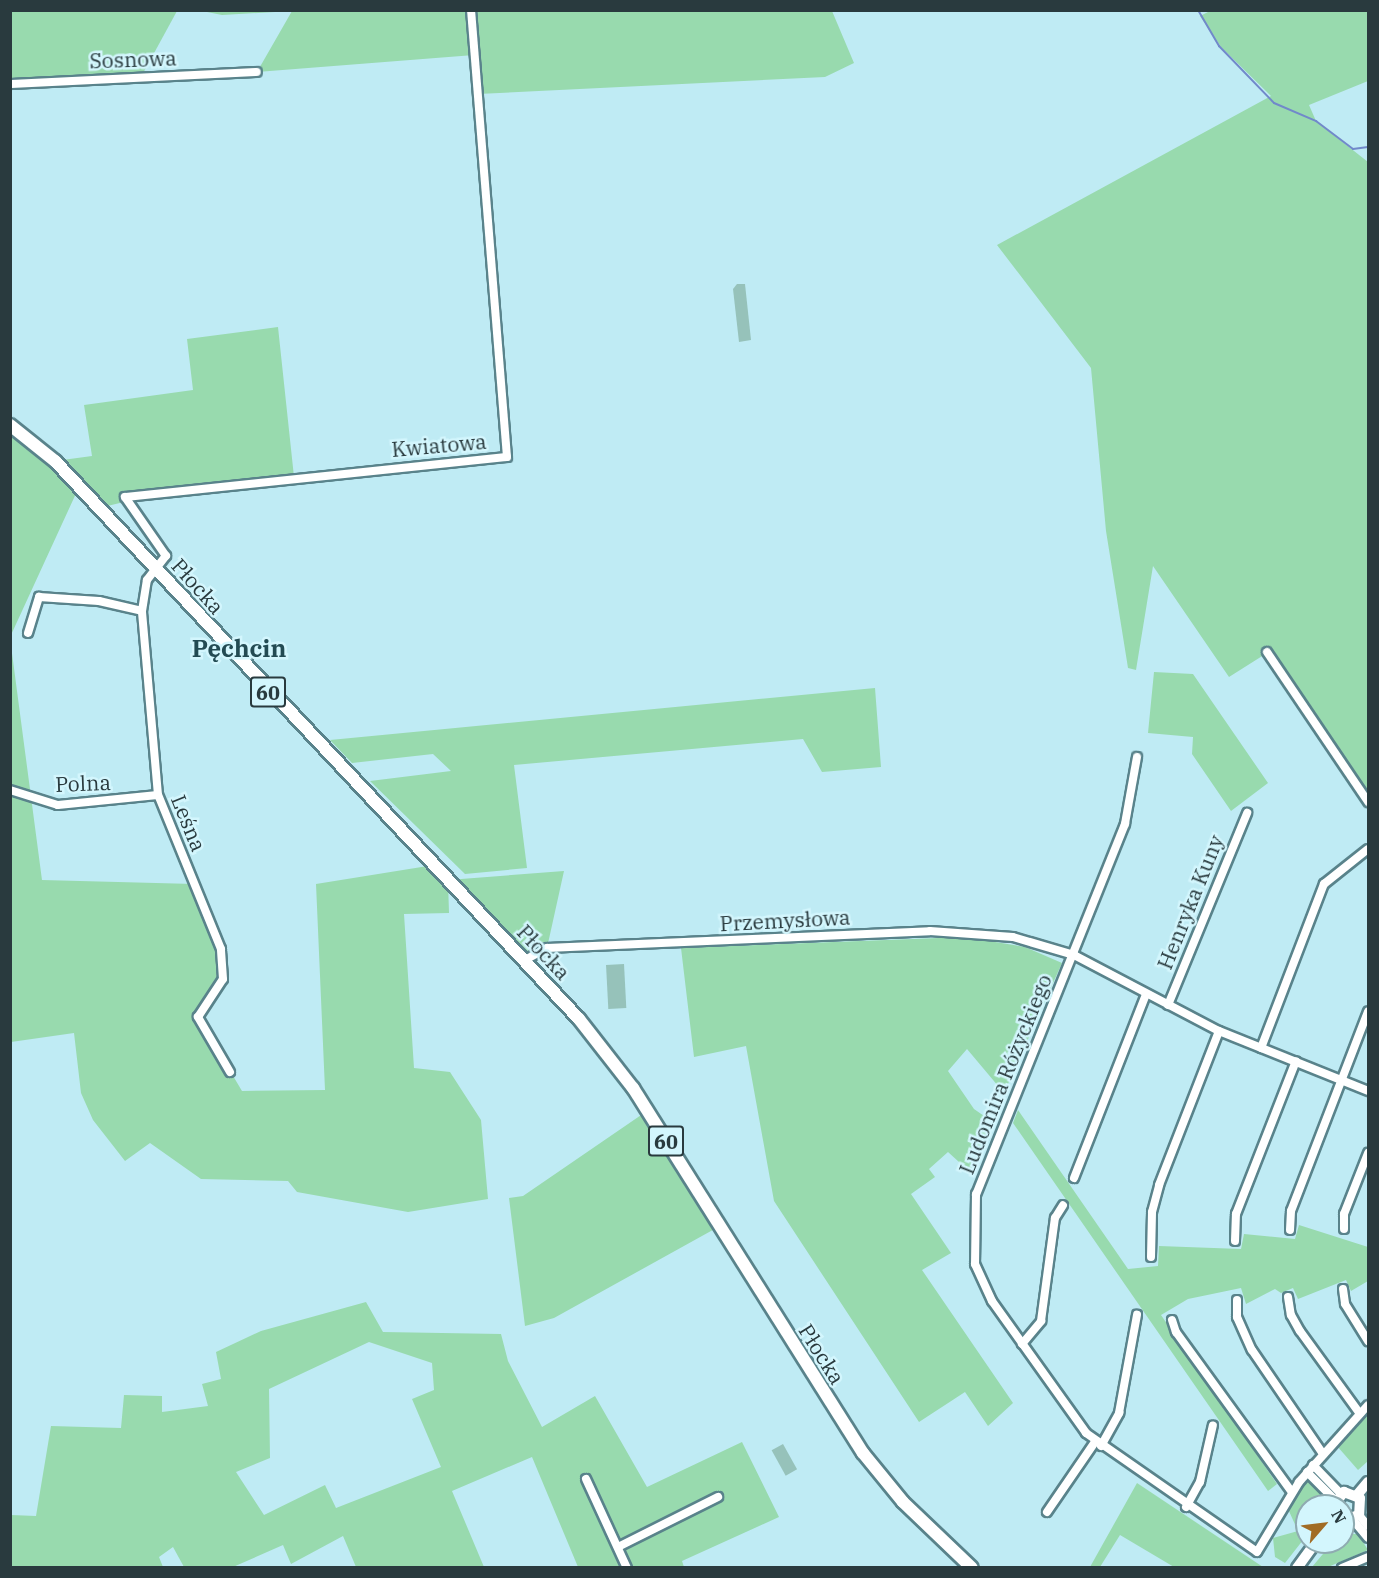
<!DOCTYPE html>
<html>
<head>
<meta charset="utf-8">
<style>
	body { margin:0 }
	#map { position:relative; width:1379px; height:1578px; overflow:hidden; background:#bfebf4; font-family:"IBM Plex Serif",serif }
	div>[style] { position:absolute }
	.green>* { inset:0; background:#98daae }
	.stream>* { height:2px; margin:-1px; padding:0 1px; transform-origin:1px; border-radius:1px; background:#7189ca }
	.building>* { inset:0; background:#96c2ba; transform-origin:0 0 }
	.roads { filter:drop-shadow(2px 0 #59838b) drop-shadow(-2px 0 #59838b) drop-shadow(0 2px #59838b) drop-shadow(0 -2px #59838b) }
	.minor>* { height:8px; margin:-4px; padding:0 4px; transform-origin:4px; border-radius:4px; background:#fff }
	.secondary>* { height:10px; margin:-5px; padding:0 5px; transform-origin:5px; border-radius:5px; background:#fff }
	.primary>* { height:12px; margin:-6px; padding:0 6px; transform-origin:6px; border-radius:6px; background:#fff }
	span { translate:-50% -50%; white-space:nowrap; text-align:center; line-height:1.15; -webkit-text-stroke:5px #d3f6fd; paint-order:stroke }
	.shield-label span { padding:2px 4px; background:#d3f6fd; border:2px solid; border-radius:4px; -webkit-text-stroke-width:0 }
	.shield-label { font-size:20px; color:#293a3e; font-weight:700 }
	.street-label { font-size:21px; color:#293a3e }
	.quarter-label { font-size:24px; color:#234b53; font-weight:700 }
	.frame { position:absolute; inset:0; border:12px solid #293a3e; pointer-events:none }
	.north { position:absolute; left:1295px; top:1494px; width:60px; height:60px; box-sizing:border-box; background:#d3f6fd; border:2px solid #8fabb1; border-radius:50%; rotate:62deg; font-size:16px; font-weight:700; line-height:24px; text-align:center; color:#293a3e }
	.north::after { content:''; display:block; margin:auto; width:21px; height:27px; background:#a16c25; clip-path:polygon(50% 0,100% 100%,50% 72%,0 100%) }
</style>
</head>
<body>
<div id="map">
	<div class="green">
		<i style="clip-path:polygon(1212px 10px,1368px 11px,1368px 81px,1309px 105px,1316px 121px,1368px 162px,1368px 802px,1267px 653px,1229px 677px,1153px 566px,1136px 670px,1128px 668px,1106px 531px,1091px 368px,997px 245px,1271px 96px,1221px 47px,1200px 16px)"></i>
		<i style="clip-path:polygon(11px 11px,177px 11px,141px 77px,11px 84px)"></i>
		<i style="clip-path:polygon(202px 11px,832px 11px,854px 63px,825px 77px,478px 94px,474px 55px,257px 72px,292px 11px,222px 15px)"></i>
		<i style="clip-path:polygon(278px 327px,294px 477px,130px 495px,124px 502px,99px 508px,79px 487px,11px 635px,11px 425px,55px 461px,92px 456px,84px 405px,193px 390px,187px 339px)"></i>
		<i style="clip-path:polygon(10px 638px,42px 880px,194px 884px,221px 949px,223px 979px,198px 1017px,242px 1091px,325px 1090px,316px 884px,434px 865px,448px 880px,564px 871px,547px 948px,525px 960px,448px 881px,449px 913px,404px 914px,414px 1068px,450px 1072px,481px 1120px,488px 1199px,408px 1212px,297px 1192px,288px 1181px,201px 1179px,150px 1143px,125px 1161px,93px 1120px,81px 1093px,74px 1033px,11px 1042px)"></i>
		<i style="clip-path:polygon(1154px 672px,1193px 674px,1268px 783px,1231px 811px,1192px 754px,1193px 737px,1148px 733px)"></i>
		<i style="clip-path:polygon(875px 688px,881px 767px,822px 772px,803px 739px,514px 765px,527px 868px,465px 874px,370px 781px,451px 771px,433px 754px,352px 763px,330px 740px)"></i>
		<i style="clip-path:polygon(965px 937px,1025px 947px,1062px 963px,1004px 1093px,967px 1049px,948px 1071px,974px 1109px,987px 1118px,994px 1115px,970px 1172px,948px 1152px,929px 1169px,935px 1177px,911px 1194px,951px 1253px,922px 1270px,1013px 1403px,988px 1426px,965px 1392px,919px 1422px,774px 1201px,746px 1046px,694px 1057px,681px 948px)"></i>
		<i style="clip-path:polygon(1018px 1110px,1128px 1269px,1158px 1266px,1159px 1246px,1241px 1249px,1244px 1234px,1295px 1239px,1299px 1225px,1368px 1247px,1368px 1281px,1351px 1291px,1346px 1280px,1298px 1299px,1293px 1288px,1281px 1293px,1275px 1289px,1246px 1304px,1241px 1288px,1188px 1299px,1161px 1315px,1277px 1484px,1268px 1491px,1013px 1123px)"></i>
		<i style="clip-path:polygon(647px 1111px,720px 1226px,554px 1318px,525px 1326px,509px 1198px,523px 1196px)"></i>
		<i style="clip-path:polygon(evenodd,366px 1302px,383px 1332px,501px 1334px,508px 1361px,542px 1427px,595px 1396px,647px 1487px,742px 1442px,779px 1517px,682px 1561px,684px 1567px,578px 1567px,532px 1457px,452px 1491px,484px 1567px,356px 1567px,343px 1536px,291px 1564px,283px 1545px,233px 1567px,184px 1567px,173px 1547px,159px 1557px,163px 1567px,11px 1568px,11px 1515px,36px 1516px,51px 1426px,121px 1428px,124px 1395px,162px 1396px,162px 1412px,208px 1406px,202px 1384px,221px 1379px,216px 1352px,261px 1331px,366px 1302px,369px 1342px,432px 1363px,434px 1390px,412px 1399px,441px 1467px,336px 1508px,325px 1485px,264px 1515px,236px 1472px,270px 1458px,269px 1389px,369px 1342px)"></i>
		<i style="clip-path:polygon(1368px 1411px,1368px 1461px,1358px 1470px,1337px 1446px)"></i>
		<i style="clip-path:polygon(1310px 1481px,1320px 1488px,1320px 1506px,1307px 1506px,1307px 1535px,1285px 1563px,1275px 1557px,1273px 1538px,1298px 1531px,1288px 1509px,1302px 1484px)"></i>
		<i style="clip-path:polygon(1137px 1483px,1263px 1567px,1174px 1567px,1120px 1535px,1100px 1567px,1090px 1567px)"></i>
		<i style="clip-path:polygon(1343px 1534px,1358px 1534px,1368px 1550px,1328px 1567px,1312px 1567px,1333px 1542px,1343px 1542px)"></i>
	</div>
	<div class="stream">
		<i style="left:1198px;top:10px;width:42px;rotate:59.7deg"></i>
		<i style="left:1219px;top:46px;width:79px;rotate:46deg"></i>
		<i style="left:1274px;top:103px;width:46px;rotate:23.2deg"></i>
		<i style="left:1316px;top:121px;width:46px;rotate:37.1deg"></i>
		<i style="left:1353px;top:149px;width:15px;rotate:-8deg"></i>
	</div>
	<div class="building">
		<i style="clip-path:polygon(737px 284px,745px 284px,751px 340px,739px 342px,733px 289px)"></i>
		<i style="left:624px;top:964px;width:44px;height:18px;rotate:87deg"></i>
		<i style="left:783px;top:1444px;width:29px;height:13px;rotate:61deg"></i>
	</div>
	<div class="roads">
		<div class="minor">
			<i style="left:10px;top:84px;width:247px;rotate:-2.8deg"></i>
			<i style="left:28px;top:633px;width:38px;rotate:-73deg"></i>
			<i style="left:39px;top:597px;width:60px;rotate:3.8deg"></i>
			<i style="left:99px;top:601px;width:44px;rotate:13.1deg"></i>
			<i style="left:1267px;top:652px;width:181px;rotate:56deg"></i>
			<i style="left:1137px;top:757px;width:68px;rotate:100.2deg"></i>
			<i style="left:1125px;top:824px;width:399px;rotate:111.9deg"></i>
			<i style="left:976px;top:1194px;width:70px;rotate:90.8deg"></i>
			<i style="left:975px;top:1264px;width:41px;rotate:65.3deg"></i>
			<i style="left:992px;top:1301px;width:162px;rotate:54.5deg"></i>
			<i style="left:1086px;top:1433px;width:208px;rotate:34.8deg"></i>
			<i style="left:1257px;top:1552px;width:82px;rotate:-59deg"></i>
			<i style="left:1299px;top:1482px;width:103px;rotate:-48.1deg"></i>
			<i style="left:10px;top:790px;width:50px;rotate:17.4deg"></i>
			<i style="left:58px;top:805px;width:100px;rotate:-5.7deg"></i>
			<i style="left:525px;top:960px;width:25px;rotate:-29deg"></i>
			<i style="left:547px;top:948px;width:383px;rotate:-2.5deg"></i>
			<i style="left:930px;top:931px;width:83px;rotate:4.1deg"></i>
			<i style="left:1013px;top:937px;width:64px;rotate:16.4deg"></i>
			<i style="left:1074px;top:955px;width:164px;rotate:27.7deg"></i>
			<i style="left:1219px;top:1031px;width:161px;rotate:21.9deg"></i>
			<i style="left:1168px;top:1005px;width:208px;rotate:-67.6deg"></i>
			<i style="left:1261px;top:1048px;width:176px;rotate:-69deg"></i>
			<i style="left:1324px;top:884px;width:56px;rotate:-38.5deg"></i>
			<i style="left:230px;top:1072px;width:64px;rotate:-120.2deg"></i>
			<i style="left:198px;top:1017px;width:45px;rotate:-56.7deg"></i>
			<i style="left:223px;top:979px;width:30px;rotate:-94deg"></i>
			<i style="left:221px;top:949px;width:166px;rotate:-112.2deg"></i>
			<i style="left:158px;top:795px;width:185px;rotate:-95deg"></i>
			<i style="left:142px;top:611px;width:31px;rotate:-81deg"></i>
			<i style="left:147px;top:580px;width:31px;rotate:-52deg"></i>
			<i style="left:166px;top:556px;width:72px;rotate:-124.8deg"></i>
			<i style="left:125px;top:497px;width:384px;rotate:-6deg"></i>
			<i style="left:507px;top:457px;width:448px;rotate:-94.6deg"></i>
			<i style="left:1074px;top:1178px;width:198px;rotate:-68.6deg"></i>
			<i style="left:1344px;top:1229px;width:15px;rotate:-90deg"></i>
			<i style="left:1344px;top:1214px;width:66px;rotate:-68.5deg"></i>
			<i style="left:1290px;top:1230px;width:19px;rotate:-87deg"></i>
			<i style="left:1291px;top:1211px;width:214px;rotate:-68.9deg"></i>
			<i style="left:1235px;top:1241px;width:27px;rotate:-88deg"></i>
			<i style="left:1236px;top:1214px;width:164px;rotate:-68.6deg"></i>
			<i style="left:1151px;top:1257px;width:45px;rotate:-88.7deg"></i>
			<i style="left:1152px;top:1212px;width:28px;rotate:-75deg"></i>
			<i style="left:1159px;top:1185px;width:165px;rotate:-68.7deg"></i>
			<i style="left:1343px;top:1289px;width:15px;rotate:82deg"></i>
			<i style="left:1345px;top:1304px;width:44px;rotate:58.1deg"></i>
			<i style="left:1288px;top:1297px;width:18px;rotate:81deg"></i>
			<i style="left:1291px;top:1315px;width:18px;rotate:61deg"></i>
			<i style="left:1300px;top:1331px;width:102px;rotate:54.1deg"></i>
			<i style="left:1237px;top:1300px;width:17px;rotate:90deg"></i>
			<i style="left:1237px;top:1317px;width:36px;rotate:66deg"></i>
			<i style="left:1252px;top:1350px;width:126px;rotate:55.7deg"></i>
			<i style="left:1172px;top:1320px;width:13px;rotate:72deg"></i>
			<i style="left:1176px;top:1332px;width:198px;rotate:54.1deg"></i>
			<i style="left:1022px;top:1344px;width:30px;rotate:-50deg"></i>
			<i style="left:1041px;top:1321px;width:104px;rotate:-82.3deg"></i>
			<i style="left:1055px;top:1218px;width:15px;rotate:-58deg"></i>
			<i style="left:1101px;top:1446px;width:38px;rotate:-61deg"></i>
			<i style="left:1119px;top:1413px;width:100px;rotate:-79.6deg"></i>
			<i style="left:1313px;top:1465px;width:39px;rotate:46deg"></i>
			<i style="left:1307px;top:1472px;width:38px;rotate:45deg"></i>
			<i style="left:586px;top:1479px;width:98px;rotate:65.3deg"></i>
			<i style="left:1186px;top:1507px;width:29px;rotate:-61deg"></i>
			<i style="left:1200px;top:1482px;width:58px;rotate:-77.2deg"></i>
			<i style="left:1047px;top:1512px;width:85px;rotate:-55.6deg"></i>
			<i style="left:1359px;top:1515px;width:14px;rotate:51deg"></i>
			<i style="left:1353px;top:1520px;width:23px;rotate:50deg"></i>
			<i style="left:618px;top:1547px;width:112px;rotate:-26.6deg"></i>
			<i style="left:1342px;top:1568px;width:28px;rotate:-23deg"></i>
		</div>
		<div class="secondary">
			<i style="left:1357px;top:1495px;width:17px;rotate:-50deg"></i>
			<i style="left:1333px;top:1506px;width:18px;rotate:-52deg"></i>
			<i style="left:1344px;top:1492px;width:17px;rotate:21deg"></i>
			<i style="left:1360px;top:1498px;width:17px;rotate:93deg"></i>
			<i style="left:1359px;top:1515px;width:17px;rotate:163deg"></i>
			<i style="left:1297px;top:1568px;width:32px;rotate:-54deg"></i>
		</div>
		<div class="primary">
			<i style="left:10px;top:425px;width:58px;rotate:38.7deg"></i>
			<i style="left:55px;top:461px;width:765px;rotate:46.8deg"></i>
			<i style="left:579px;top:1019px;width:88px;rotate:52deg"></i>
			<i style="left:633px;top:1088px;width:431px;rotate:57.8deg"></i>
			<i style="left:863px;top:1453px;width:63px;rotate:50.8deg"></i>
			<i style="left:903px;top:1502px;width:95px;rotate:43.7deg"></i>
		</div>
	</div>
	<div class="shield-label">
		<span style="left:268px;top:692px">60</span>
		<span style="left:666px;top:1141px">60</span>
	</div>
	<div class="street-label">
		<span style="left:133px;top:59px;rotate:-2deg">Sosnowa</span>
		<span style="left:439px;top:445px;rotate:-5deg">Kwiatowa</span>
		<span style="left:198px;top:586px;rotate:48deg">Płocka</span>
		<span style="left:83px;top:783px;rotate:-2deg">Polna</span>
		<span style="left:189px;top:823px;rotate:68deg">Leśna</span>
		<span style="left:1190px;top:902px;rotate:-68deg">Henryka Kuny</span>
		<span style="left:785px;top:920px;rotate:-3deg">Przemysłowa</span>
		<span style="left:544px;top:952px;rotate:47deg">Płocka</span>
		<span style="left:1005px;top:1074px;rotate:-68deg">Ludomira Różyckiego</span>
		<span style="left:822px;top:1354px;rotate:58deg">Płocka</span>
	</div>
	<div class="quarter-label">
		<span style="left:239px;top:649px">Pęchcin</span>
	</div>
	<div class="frame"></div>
	<div class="north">N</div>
</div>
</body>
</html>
